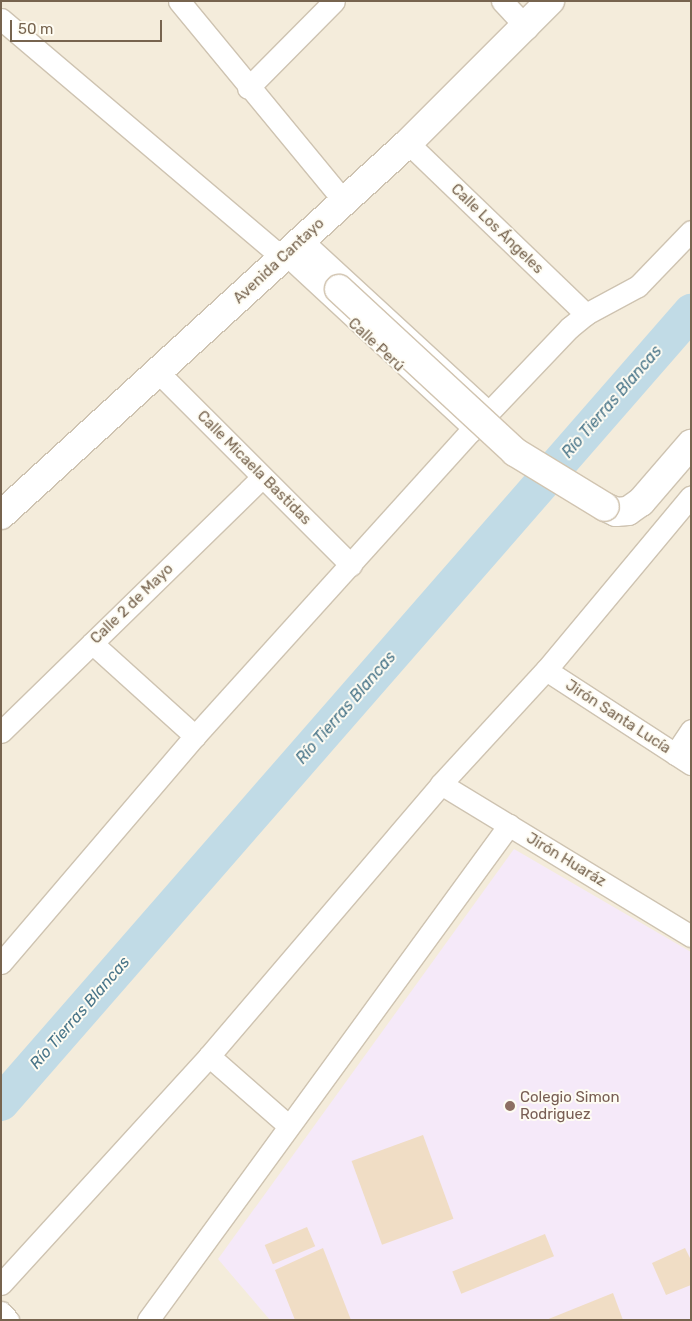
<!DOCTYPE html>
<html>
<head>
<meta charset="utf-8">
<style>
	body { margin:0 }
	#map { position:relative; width:692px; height:1321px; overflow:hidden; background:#fcf8ed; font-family:Rubik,sans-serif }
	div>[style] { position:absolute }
	.residential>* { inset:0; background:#f4ecdb; transform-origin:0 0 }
	.education>* { inset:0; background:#f5e9f9 }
	.river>* { height:36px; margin:-18px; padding:0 18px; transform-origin:18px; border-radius:18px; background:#c1dbe6 }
	.building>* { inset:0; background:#f0ddc5; transform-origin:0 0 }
	.roads { filter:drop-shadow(1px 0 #cec3b1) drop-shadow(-1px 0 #cec3b1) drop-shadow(0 1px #cec3b1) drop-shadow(0 -1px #cec3b1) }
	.lane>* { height:10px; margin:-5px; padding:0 5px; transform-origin:5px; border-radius:5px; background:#fff }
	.street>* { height:21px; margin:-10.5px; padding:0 10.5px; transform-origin:10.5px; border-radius:10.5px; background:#fff }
	.secondary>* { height:28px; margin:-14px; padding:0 14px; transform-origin:14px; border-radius:14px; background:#fff }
	.bridges { filter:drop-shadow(1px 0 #d1c4b0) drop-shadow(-1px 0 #d1c4b0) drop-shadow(0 1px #d1c4b0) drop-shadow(0 -1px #d1c4b0) }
	.secondary-bridge>* { height:28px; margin:-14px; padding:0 14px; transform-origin:14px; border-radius:14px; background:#fff }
	.dots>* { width:14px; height:14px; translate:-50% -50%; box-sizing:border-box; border:2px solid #fefcf3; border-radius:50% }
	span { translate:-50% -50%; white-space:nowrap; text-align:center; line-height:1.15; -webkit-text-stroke:4px #fefcf3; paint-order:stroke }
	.street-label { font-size:15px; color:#77644f }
	.education-label { font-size:15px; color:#785e54 }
	.left { translate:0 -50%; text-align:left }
	.water-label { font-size:16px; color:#497589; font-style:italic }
	.frame { position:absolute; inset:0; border:2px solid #77644f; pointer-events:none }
	.scale { position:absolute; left:10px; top:20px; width:152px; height:22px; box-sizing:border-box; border:2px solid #77644f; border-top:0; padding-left:6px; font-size:15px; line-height:18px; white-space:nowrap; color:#77644f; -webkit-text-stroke:4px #fefcf3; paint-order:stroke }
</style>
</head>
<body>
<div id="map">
	<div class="residential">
		<i style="left:1px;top:1px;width:690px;height:1319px"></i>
	</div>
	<div class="education">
		<i style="clip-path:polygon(514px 849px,691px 952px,691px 1320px,270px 1320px,218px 1259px)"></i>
	</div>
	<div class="river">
		<i style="left:1px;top:1103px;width:1050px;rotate:-48.9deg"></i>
	</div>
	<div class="building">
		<i style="left:423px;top:1135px;width:89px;height:76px;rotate:70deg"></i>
		<i style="left:307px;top:1227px;width:21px;height:46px;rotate:67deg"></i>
		<i style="left:545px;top:1234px;width:24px;height:100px;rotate:68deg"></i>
		<i style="clip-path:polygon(323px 1248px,351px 1320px,295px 1320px,275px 1270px)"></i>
		<i style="clip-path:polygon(685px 1248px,691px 1260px,691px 1285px,666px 1295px,652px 1263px)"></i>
		<i style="clip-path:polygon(613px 1293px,623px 1320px,546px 1320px)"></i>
	</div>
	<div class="roads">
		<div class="lane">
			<i style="left:306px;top:237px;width:254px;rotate:42.6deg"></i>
			<i style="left:283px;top:259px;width:255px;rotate:42.8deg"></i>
		</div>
		<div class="street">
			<i style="left:179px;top:1px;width:259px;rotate:50.5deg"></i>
			<i style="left:502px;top:1px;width:37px;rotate:47deg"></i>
			<i style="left:1px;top:19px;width:370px;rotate:40.3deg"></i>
			<i style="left:248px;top:88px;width:122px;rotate:-45.3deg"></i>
			<i style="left:408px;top:143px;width:247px;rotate:43.9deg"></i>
			<i style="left:158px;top:372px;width:273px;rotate:45deg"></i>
			<i style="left:92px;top:643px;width:139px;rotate:42.1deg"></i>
			<i style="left:546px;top:670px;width:173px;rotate:33deg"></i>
			<i style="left:1px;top:732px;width:365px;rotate:-44.3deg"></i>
			<i style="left:675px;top:754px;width:29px;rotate:-56deg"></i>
			<i style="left:441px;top:784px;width:293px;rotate:31.3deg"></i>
			<i style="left:1px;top:963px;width:299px;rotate:-49.5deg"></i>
			<i style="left:195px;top:736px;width:410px;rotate:-47.9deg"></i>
			<i style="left:470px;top:432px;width:144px;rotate:-46.4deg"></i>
			<i style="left:569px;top:328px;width:22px;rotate:-39deg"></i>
			<i style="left:586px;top:314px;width:59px;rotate:-28.3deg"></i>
			<i style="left:638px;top:286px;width:76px;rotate:-46.1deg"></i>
			<i style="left:209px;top:1056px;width:106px;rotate:41.2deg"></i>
			<i style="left:1px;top:1284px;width:309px;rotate:-47.6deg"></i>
			<i style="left:209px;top:1056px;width:358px;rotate:-49.5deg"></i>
			<i style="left:441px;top:784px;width:155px;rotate:-47.4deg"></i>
			<i style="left:546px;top:670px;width:226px;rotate:-50.2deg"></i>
			<i style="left:1px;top:1312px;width:11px;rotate:49deg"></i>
			<i style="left:148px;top:1320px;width:613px;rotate:-53.9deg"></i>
		</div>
		<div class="secondary">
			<i style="left:294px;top:248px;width:61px;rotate:42.3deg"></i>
			<i style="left:605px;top:507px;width:12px;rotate:24deg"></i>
			<i style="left:616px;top:512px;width:12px;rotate:-5deg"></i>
			<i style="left:628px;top:511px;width:16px;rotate:-35deg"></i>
			<i style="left:641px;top:502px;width:77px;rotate:-49.2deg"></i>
			<i style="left:1px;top:515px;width:551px;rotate:-42.43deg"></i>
			<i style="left:408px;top:143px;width:201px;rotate:-45deg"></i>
		</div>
	</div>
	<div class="bridges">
		<div class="secondary-bridge">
			<i style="left:339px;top:289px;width:240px;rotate:42.8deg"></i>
			<i style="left:515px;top:452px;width:105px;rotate:31.4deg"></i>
		</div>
	</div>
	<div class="dots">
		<i style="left:510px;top:1106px;background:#8d6e63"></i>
	</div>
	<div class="street-label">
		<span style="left:497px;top:229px;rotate:44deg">Calle Los Ángeles</span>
		<span style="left:279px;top:261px;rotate:-43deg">Avenida Cantayo</span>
		<span style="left:376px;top:345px;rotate:43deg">Calle Perú</span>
		<span style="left:254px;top:468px;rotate:45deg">Calle Micaela Bastidas</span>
		<span style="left:132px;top:604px;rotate:-44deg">Calle 2 de Mayo</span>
		<span style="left:618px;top:717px;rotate:33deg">Jirón Santa Lucía</span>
		<span style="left:566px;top:860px;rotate:31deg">Jirón Huaráz</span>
	</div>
	<div class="education-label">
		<span class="left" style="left:520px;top:1106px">Colegio Simon<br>Rodriguez</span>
	</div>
	<div class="water-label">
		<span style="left:612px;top:402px;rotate:-49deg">Río Tierras Blancas</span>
		<span style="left:346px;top:708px;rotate:-49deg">Río Tierras Blancas</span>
		<span style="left:80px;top:1013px;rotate:-49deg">Río Tierras Blancas</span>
	</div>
	<div class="frame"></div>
	<div class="scale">50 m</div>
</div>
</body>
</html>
